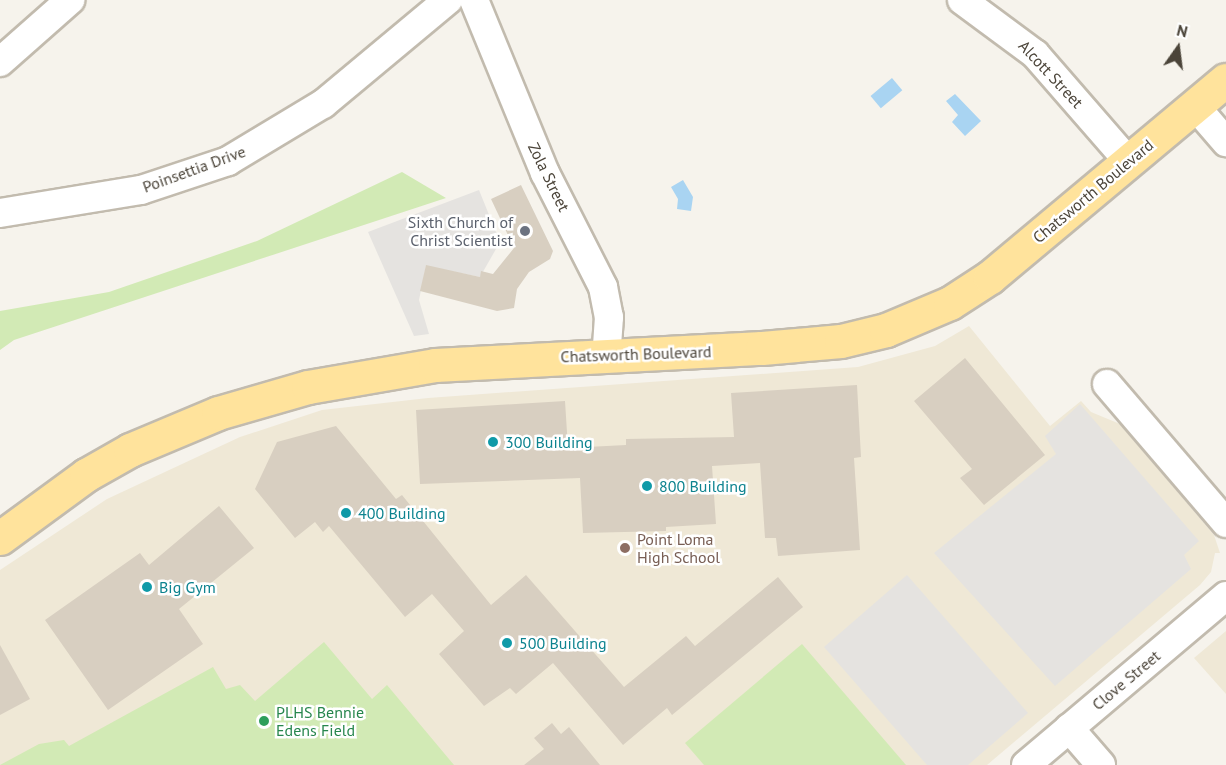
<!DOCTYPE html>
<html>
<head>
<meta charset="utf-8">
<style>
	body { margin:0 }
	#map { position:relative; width:1226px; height:765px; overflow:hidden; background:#f6f3ec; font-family:"PT Sans",sans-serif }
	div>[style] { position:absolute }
	.education>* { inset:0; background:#efe8d6 }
	.green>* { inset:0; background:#d2eab5 }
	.parking>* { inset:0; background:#e5e3e0 }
	.water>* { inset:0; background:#a9d4f2; transform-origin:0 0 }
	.building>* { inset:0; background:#d8cfc1 }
	.roads { filter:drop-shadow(2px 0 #c2bbae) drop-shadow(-2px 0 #c2bbae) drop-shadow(0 2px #c2bbae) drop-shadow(0 -2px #c2bbae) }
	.minor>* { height:28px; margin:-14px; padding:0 14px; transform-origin:14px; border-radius:14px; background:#fff }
	.major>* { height:33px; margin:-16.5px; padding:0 16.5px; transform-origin:16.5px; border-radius:16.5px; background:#ffe39c }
	.dots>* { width:16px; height:16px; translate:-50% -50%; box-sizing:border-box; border:3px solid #fff; border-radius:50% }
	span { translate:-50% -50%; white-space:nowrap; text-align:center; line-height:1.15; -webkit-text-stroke:5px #fff; paint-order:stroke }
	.street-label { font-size:16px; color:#4b4439 }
	.worship-label { font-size:16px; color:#5b616d }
	.right { translate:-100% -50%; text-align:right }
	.culture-label { font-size:16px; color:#0d838f }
	.left { translate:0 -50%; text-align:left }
	.education-label { font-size:16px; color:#785e54 }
	.leisure-label { font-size:16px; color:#27864d }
	.north { position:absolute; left:1148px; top:18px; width:60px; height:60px; -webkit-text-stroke:4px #fff; paint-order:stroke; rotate:14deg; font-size:16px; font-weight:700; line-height:24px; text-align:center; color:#4b4439 }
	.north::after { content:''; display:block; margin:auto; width:21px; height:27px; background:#4b4439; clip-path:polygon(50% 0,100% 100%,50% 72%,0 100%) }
</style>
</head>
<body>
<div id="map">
	<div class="education">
		<i style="clip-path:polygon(969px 326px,1050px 426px,1081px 401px,1091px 412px,1120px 424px,1214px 535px,1220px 553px,1215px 553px,1211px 572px,1200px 585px,987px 765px,0 765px,0 570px,107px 499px,240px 437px,322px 410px,428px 398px,858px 367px,935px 346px)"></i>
		<i style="clip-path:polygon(1226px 631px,1226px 694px,1194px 658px)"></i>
	</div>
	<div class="green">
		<i style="clip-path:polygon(402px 172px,446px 198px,14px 340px,0 350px,0 311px,109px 292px,257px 241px)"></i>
		<i style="clip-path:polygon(324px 642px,372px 699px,387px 685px,454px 765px,0 765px,39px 744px,64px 740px,69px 746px,213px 667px,226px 689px,240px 685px,255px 701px)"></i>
		<i style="clip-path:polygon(802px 644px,906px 765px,704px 765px,685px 743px)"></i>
	</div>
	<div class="parking">
		<i style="clip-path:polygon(479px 190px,500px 242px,480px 277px,426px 266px,419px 300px,429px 334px,414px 336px,368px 232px)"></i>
		<i style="clip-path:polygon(1080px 404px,1199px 541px,1184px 555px,1191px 569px,1055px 686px,934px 553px,1056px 454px,1045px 436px)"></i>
		<i style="clip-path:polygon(907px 575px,1028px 713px,968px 765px,927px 765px,824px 647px)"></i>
	</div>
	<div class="water">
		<i style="left:892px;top:78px;width:16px;height:28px;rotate:50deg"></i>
		<i style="clip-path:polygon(955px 94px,981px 121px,965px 136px,952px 122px,958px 115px,946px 101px)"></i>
		<i style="clip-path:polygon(683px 180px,693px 197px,691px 211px,677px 209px,678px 199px,671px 187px)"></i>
	</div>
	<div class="building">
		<i style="clip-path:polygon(521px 185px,553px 251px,550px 259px,529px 272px,517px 289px,514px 308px,497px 311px,420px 291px,426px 265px,480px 277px,481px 271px,493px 274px,514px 248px,491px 199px)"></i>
		<i style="clip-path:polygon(965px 358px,1045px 455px,984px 505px,960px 478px,972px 469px,914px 401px)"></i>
		<i style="clip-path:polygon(857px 385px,861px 457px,854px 458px,860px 550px,778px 556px,776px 538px,765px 538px,760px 463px,712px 466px,716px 524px,666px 527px,666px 531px,583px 533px,580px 478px,420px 484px,416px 410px,565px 401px,568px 448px,626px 445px,626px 439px,734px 437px,731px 393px)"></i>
		<i style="clip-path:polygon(336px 426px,396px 499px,402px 495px,491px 605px,526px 575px,624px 687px,686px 636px,695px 646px,778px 577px,803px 607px,672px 715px,667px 708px,623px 745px,553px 663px,516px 694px,510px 688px,484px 706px,439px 654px,464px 631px,432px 594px,405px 617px,329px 526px,323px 532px,315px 522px,295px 538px,255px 489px,277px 442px)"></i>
		<i style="clip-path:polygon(219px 506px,254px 548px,179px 609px,203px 644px,108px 710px,45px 620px,140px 553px,149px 565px)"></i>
		<i style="clip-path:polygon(0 645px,30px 699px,0 715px)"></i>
		<i style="clip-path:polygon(552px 723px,561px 734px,569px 727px,600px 765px,524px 765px,544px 749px,534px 738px)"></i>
	</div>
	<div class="roads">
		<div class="minor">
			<i style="left:474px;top:0;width:187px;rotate:67.7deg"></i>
			<i style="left:545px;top:173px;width:128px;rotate:63deg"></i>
			<i style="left:603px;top:287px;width:31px;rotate:79deg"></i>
			<i style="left:609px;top:317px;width:39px;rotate:94deg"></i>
			<i style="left:962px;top:0;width:91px;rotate:36.5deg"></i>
			<i style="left:1035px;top:54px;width:142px;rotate:49deg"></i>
			<i style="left:0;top:62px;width:94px;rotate:-41.5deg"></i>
			<i style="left:1195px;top:106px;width:48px;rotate:49.3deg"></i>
			<i style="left:0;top:213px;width:143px;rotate:-9.3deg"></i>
			<i style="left:141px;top:190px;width:92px;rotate:-18.4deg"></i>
			<i style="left:228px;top:161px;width:111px;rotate:-31deg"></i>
			<i style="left:323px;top:104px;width:163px;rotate:-39.8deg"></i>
			<i style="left:1107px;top:384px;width:183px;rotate:49.4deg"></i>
			<i style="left:1069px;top:728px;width:49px;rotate:49.1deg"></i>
			<i style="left:1026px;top:765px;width:262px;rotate:-40.2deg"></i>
		</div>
		<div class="major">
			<i style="left:0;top:538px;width:107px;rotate:-36.2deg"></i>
			<i style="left:86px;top:475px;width:51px;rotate:-29.6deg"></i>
			<i style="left:130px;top:450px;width:95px;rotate:-22.8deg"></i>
			<i style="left:218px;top:413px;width:94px;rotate:-16.1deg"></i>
			<i style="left:308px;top:387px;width:129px;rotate:-9.8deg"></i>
			<i style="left:435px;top:365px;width:327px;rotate:-3deg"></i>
			<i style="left:762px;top:348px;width:79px;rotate:-5.1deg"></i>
			<i style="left:841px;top:341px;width:46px;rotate:-13.7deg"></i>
			<i style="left:886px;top:330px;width:69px;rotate:-22.9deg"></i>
			<i style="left:950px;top:303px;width:48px;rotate:-33deg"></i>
			<i style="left:990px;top:277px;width:307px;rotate:-39.9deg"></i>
		</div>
	</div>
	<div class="dots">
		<i style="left:525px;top:231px;background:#6b7280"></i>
		<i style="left:493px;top:442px;background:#0f9aa8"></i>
		<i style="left:647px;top:486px;background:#0f9aa8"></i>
		<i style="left:346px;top:513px;background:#0f9aa8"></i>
		<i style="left:625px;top:548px;background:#8d6e63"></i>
		<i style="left:147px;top:587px;background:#0f9aa8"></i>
		<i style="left:507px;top:643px;background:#0f9aa8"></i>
		<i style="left:264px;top:721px;background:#2e9e5b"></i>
	</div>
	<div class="street-label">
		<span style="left:1051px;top:74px;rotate:47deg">Alcott Street</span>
		<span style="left:194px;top:169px;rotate:-20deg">Poinsettia Drive</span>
		<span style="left:549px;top:177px;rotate:64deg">Zola Street</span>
		<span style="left:1093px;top:191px;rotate:-40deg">Chatsworth Boulevard</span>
		<span style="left:636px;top:354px;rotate:-2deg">Chatsworth Boulevard</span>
		<span style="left:1126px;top:680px;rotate:-40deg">Clove Street</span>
	</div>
	<div class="worship-label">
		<span class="right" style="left:513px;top:231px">Sixth Church of<br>Christ Scientist</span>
	</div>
	<div class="culture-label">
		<span class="left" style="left:505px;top:442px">300 Building</span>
		<span class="left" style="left:659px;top:486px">800 Building</span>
		<span class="left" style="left:358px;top:513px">400 Building</span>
		<span class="left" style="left:159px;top:587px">Big Gym</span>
		<span class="left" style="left:519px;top:643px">500 Building</span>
	</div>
	<div class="education-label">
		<span class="left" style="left:637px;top:548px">Point Loma<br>High School</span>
	</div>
	<div class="leisure-label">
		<span class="left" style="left:276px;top:721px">PLHS Bennie<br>Edens Field</span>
	</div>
	<div class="north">N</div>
</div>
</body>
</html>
